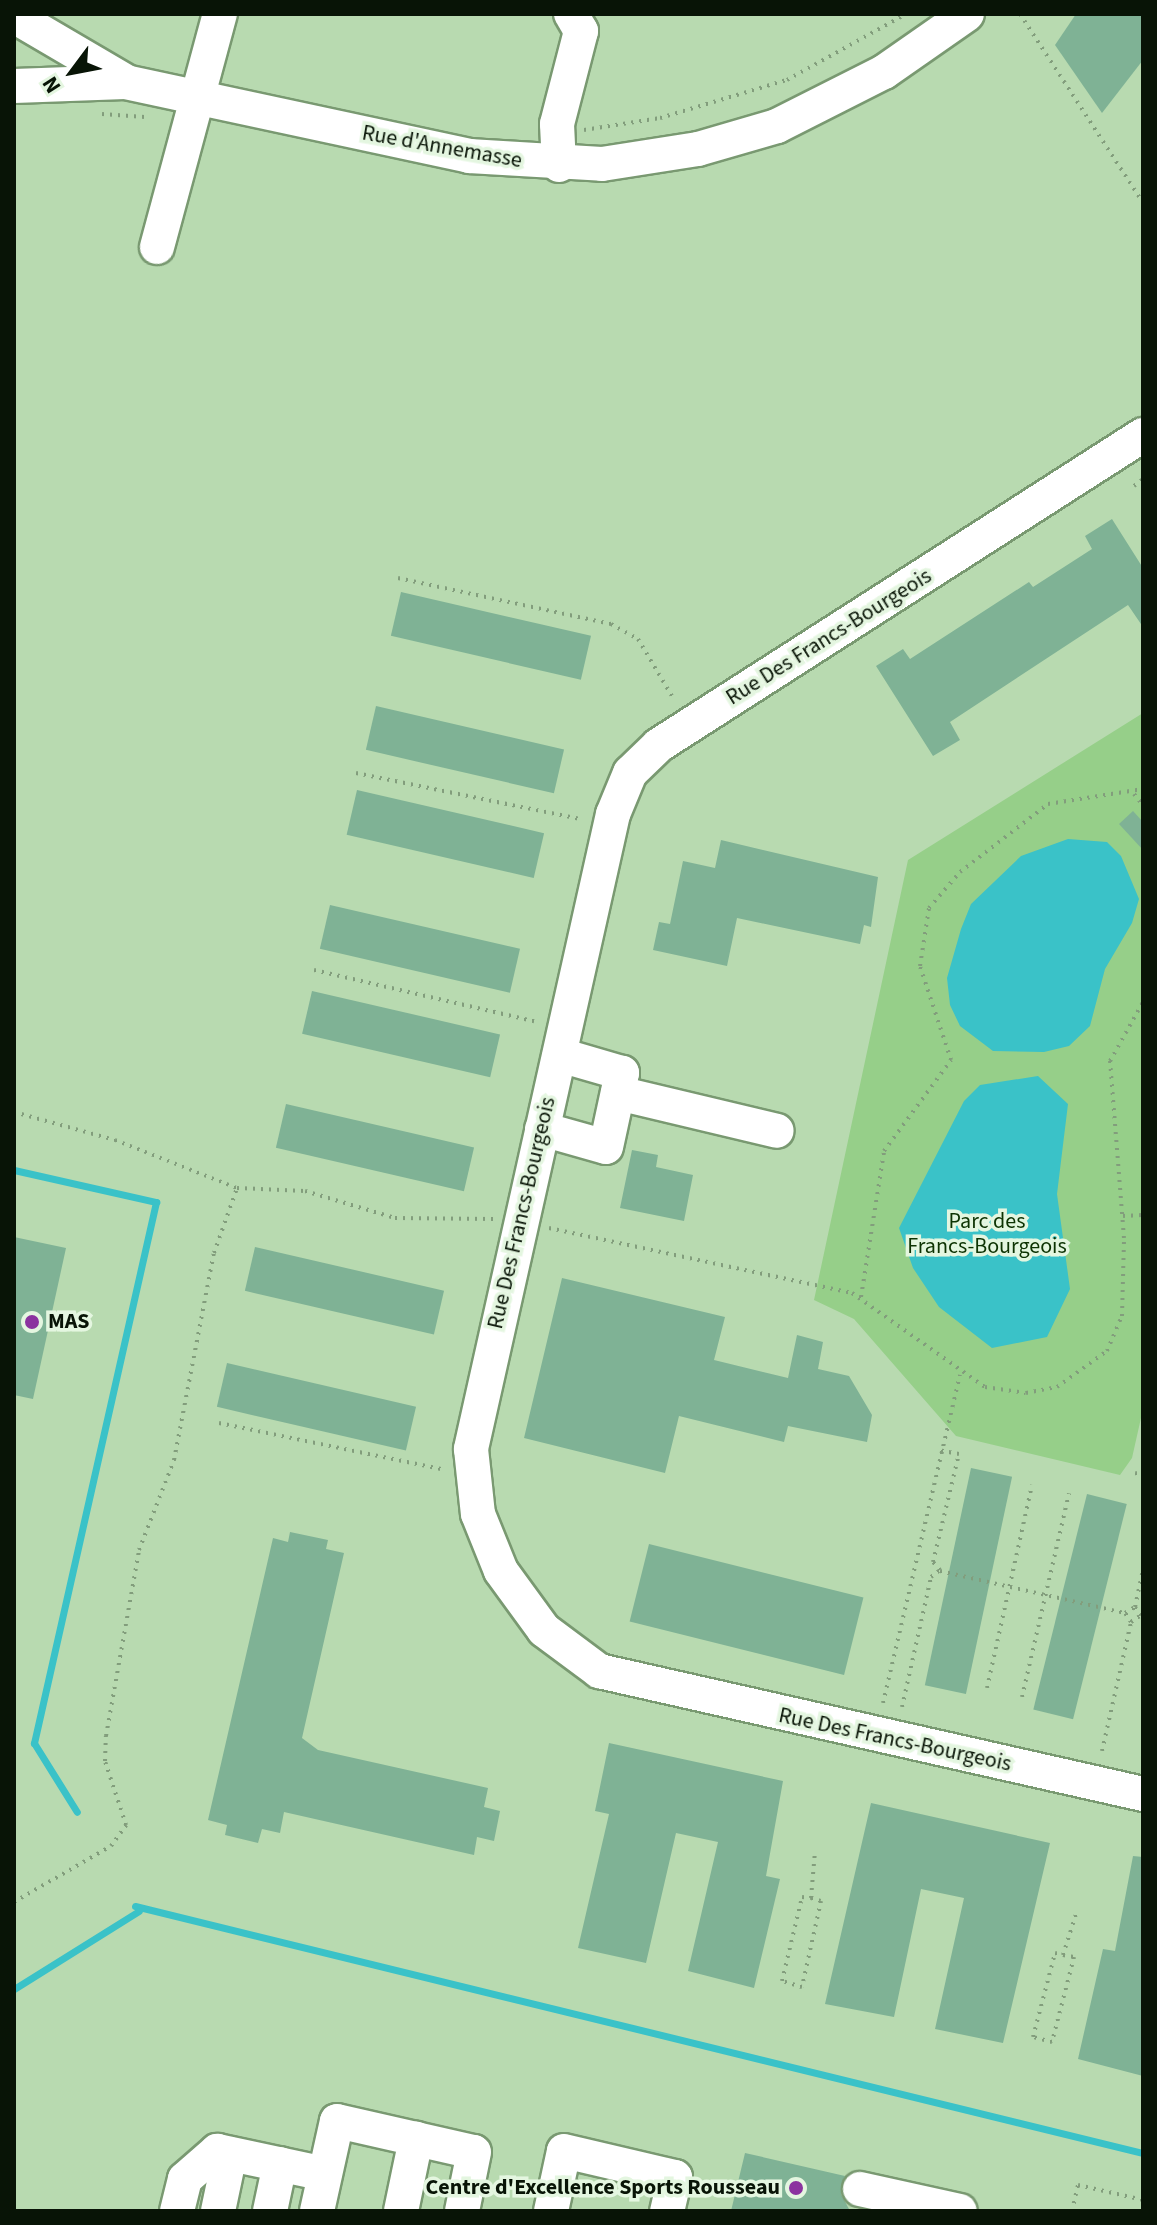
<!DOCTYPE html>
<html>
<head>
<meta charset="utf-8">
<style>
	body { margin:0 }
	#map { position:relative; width:1157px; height:2225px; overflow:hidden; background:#b8dab0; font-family:"Source Sans 3",sans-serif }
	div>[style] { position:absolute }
	.green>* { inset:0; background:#96cf89 }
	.water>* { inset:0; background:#3ac2c8 }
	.stream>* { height:7px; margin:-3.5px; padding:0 3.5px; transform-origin:3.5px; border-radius:3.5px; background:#3ac2c8 }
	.building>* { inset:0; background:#7fb295; transform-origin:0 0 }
	.path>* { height:4px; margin-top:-2px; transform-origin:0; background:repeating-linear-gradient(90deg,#829d7c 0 2px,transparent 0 8px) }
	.roads { filter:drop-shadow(2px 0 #799971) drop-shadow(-2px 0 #799971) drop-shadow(0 2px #799971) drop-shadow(0 -2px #799971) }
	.minor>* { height:34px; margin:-17px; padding:0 17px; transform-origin:17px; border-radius:17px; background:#fff }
	.dots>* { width:22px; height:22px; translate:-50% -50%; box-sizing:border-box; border:4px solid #e4f6e0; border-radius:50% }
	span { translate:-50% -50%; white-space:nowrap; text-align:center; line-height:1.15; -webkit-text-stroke:7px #e4f6e0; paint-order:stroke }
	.street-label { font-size:22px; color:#081406 }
	.park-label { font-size:22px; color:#0d3303 }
	.poi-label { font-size:22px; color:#081406; font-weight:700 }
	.left { translate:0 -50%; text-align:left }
	.right { translate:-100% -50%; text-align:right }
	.frame { position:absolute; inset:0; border:16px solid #081406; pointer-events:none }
	.north { position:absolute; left:32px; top:32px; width:80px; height:80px; -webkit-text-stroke:6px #e4f6e0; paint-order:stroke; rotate:238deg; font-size:22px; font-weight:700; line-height:32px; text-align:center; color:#081406 }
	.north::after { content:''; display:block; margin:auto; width:28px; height:36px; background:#081406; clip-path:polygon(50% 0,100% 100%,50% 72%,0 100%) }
</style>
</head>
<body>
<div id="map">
	<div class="green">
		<i style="clip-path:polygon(1143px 713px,1143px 1409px,1132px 1458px,1120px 1475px,956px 1436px,854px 1319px,814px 1300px,908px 860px)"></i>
	</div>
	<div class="water">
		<i style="clip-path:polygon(1068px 839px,1107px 842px,1121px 856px,1139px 899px,1132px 923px,1105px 969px,1090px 1026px,1069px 1046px,1044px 1052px,993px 1051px,960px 1026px,950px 1005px,947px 978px,961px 929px,971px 904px,1021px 856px)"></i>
		<i style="clip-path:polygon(1038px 1076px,1068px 1104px,1057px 1194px,1070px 1289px,1047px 1337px,992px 1348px,939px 1307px,913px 1268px,899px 1228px,964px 1101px,980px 1085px)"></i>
	</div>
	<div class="stream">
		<i style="left:14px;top:1170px;width:146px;rotate:12.7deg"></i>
		<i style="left:156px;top:1202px;width:555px;rotate:102.71deg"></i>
		<i style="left:34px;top:1743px;width:81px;rotate:58.1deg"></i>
		<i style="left:135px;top:1906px;width:1038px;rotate:13.77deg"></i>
		<i style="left:14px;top:1989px;width:147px;rotate:-32deg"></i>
	</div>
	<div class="building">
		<i style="clip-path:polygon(1076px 14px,1143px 14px,1143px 60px,1102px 113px,1055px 45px)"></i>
		<i style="clip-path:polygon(1112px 519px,1143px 568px,1143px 627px,1128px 605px,950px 722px,960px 740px,933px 756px,876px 666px,903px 649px,910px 659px,1029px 582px,1033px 587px,1092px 549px,1085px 536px)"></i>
		<i style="left:401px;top:592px;width:195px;height:45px;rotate:13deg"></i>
		<i style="left:376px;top:706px;width:193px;height:45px;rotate:13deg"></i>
		<i style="left:357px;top:790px;width:192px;height:46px;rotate:13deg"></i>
		<i style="clip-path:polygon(1133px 811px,1143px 822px,1143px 850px,1119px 824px)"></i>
		<i style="clip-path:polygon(721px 840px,878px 877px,871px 927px,864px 925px,860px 944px,737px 918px,727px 966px,653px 950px,659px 922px,670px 924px,683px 861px,715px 868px)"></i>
		<i style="left:330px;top:905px;width:195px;height:45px;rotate:13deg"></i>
		<i style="left:312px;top:991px;width:193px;height:44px;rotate:13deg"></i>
		<i style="left:286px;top:1104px;width:193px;height:45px;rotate:13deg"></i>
		<i style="clip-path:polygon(632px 1150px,658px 1155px,656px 1167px,693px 1175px,684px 1221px,620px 1208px)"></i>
		<i style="clip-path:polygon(14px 1237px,66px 1248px,33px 1399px,14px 1395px)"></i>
		<i style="left:255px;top:1247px;width:194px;height:45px;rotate:13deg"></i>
		<i style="clip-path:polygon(562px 1278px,725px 1317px,714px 1360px,788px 1378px,797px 1335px,823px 1342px,818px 1369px,849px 1376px,872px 1415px,867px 1442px,788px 1426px,784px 1442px,679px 1416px,665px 1473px,524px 1438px)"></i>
		<i style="left:227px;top:1363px;width:194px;height:45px;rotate:13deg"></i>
		<i style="left:971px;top:1468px;width:42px;height:222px;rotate:12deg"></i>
		<i style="left:1087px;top:1494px;width:41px;height:222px;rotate:14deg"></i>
		<i style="clip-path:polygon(290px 1532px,328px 1540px,326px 1549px,344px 1553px,302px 1738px,318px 1750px,488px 1788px,484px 1807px,500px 1811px,494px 1841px,477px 1837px,474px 1855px,284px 1812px,280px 1833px,262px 1829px,258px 1843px,225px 1835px,227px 1825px,208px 1820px,273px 1538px,288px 1542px)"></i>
		<i style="left:649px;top:1544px;width:221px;height:80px;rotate:14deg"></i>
		<i style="clip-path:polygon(609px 1743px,783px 1781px,766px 1876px,780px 1879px,754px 1988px,688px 1971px,718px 1842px,676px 1833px,646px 1963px,578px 1948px,609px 1814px,595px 1811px)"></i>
		<i style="clip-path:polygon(871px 1803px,1050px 1843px,1003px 2043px,935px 2029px,964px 1898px,921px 1889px,894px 2017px,825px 2004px)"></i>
		<i style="clip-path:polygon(1133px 1856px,1143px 1857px,1143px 2076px,1078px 2059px,1103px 1949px,1115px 1951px)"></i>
		<i style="clip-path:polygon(745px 2153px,845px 2176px,841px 2194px,850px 2211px,731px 2211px)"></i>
	</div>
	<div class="path">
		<i style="left:1020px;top:14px;width:225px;rotate:56.9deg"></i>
		<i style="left:102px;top:114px;width:43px;rotate:4deg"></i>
		<i style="left:584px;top:130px;width:77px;rotate:-9deg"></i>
		<i style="left:660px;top:118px;width:133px;rotate:-16.7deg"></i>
		<i style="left:787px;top:80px;width:136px;rotate:-29deg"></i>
		<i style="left:1134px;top:486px;width:11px;rotate:-38deg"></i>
		<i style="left:398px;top:578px;width:218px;rotate:12.2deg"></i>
		<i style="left:611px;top:624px;width:31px;rotate:29deg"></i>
		<i style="left:638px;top:639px;width:69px;rotate:59.3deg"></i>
		<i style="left:356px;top:773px;width:229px;rotate:11.6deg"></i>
		<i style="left:1134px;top:794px;width:14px;rotate:51deg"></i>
		<i style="left:314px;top:970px;width:226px;rotate:13.1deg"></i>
		<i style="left:14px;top:1112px;width:105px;rotate:15.5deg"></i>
		<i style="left:115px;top:1140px;width:131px;rotate:21.5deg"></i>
		<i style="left:237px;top:1188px;width:68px;rotate:2.5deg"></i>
		<i style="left:305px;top:1191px;width:94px;rotate:16.7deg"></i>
		<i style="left:395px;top:1218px;width:99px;rotate:0.6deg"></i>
		<i style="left:1123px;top:1216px;width:20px;rotate:-3deg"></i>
		<i style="left:549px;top:1228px;width:310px;rotate:12.1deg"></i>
		<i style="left:852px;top:1293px;width:163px;rotate:35.3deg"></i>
		<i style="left:985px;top:1387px;width:41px;rotate:8.3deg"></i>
		<i style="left:1026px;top:1393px;width:32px;rotate:-11deg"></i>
		<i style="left:1057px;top:1387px;width:62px;rotate:-35.8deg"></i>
		<i style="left:1107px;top:1351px;width:38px;rotate:-67deg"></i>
		<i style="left:1122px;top:1316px;width:78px;rotate:-88.5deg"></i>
		<i style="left:1124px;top:1238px;width:178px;rotate:-94.5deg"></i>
		<i style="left:1110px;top:1061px;width:68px;rotate:-60.8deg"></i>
		<i style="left:861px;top:1297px;width:148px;rotate:-81deg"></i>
		<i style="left:884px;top:1151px;width:113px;rotate:-53.6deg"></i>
		<i style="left:951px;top:1060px;width:99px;rotate:-108.3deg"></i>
		<i style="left:920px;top:966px;width:59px;rotate:-81.2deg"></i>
		<i style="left:929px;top:908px;width:48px;rotate:-49.3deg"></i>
		<i style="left:960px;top:872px;width:111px;rotate:-37.7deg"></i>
		<i style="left:1048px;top:804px;width:96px;rotate:-9deg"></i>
		<i style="left:219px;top:1423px;width:228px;rotate:11.7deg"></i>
		<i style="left:1135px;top:1473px;width:8px;rotate:14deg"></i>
		<i style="left:940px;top:1571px;width:190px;rotate:12.8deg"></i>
		<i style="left:1131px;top:1622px;width:11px;rotate:-124deg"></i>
		<i style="left:1125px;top:1613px;width:12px;rotate:-31deg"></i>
		<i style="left:987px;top:1688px;width:208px;rotate:-77.5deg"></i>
		<i style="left:1022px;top:1697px;width:209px;rotate:-77deg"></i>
		<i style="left:883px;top:1703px;width:337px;rotate:-76.8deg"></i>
		<i style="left:902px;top:1707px;width:133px;rotate:-77.4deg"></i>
		<i style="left:931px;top:1577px;width:11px;rotate:-38deg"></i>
		<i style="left:940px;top:1570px;width:11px;rotate:-131deg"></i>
		<i style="left:933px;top:1562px;width:111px;rotate:-76.5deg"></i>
		<i style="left:959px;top:1454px;width:20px;rotate:-169deg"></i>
		<i style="left:1102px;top:1751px;width:132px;rotate:-77.3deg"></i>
		<i style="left:1131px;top:1622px;width:11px;rotate:-34deg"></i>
		<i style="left:1140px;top:1616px;width:10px;rotate:-119deg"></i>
		<i style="left:1135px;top:1607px;width:38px;rotate:-78deg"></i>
		<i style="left:811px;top:1898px;width:10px;rotate:17deg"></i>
		<i style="left:821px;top:1901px;width:88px;rotate:102.5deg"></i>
		<i style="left:802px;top:1987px;width:21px;rotate:-163deg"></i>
		<i style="left:782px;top:1981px;width:86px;rotate:-76.6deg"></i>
		<i style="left:802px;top:1897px;width:9px;rotate:6deg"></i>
		<i style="left:811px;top:1898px;width:47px;rotate:-85.1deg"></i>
		<i style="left:14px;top:1902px;width:112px;rotate:-30deg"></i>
		<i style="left:111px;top:1846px;width:26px;rotate:-54deg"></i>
		<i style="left:126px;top:1825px;width:67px;rotate:-108.2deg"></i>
		<i style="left:105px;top:1761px;width:25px;rotate:-88deg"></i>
		<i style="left:106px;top:1736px;width:189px;rotate:-79.9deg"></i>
		<i style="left:139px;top:1550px;width:97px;rotate:-68.7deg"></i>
		<i style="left:174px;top:1460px;width:211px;rotate:-79.1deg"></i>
		<i style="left:214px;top:1253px;width:69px;rotate:-70.5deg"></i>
		<i style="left:1063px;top:1955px;width:11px;rotate:10deg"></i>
		<i style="left:1074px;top:1957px;width:88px;rotate:104.5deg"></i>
		<i style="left:1052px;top:2042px;width:20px;rotate:-165deg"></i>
		<i style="left:1033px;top:2037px;width:87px;rotate:-75.3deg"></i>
		<i style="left:1055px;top:1953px;width:8px;rotate:14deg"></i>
		<i style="left:1063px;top:1955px;width:43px;rotate:-72.4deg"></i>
		<i style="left:1072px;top:2211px;width:27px;rotate:-77deg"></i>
		<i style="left:1078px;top:2185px;width:67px;rotate:13deg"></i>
	</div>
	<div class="roads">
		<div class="minor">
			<i style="left:14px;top:16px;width:129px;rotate:30.4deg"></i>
			<i style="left:14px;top:86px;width:111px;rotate:-2.1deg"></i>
			<i style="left:125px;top:82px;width:352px;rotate:12.1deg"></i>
			<i style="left:469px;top:156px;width:133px;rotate:3.4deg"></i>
			<i style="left:602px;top:164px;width:97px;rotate:-8.9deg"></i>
			<i style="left:698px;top:149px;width:82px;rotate:-16.2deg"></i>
			<i style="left:777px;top:126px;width:120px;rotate:-26.8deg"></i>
			<i style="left:884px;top:72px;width:101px;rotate:-34.9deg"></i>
			<i style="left:559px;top:165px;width:41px;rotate:-92.8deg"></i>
			<i style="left:557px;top:124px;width:96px;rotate:-75.5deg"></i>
			<i style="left:581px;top:31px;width:20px;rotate:-120deg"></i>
			<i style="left:157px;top:247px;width:241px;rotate:-74.9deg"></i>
			<i style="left:1143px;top:435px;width:575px;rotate:147.36deg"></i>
			<i style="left:659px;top:745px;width:40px;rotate:136deg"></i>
			<i style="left:630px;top:773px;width:44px;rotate:112.5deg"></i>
			<i style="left:613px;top:814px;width:651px;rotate:102.61deg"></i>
			<i style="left:471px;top:1449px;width:65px;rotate:83.9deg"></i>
			<i style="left:478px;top:1514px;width:61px;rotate:68deg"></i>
			<i style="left:501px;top:1571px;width:73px;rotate:53.9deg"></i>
			<i style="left:544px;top:1630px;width:69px;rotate:36.7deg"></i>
			<i style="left:599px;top:1671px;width:558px;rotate:12.74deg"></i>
			<i style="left:618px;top:1093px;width:163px;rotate:13.4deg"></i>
			<i style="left:542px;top:1129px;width:66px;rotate:15.7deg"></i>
			<i style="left:606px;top:1147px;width:76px;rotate:-77.8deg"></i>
			<i style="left:622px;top:1073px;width:65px;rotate:-163.8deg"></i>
			<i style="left:860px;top:2189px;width:102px;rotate:12.4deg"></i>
			<i style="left:177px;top:2211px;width:33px;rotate:-76deg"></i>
			<i style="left:185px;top:2179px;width:43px;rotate:-41.2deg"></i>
			<i style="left:217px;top:2151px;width:110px;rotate:12deg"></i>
			<i style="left:218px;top:2211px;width:58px;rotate:-78.1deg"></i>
			<i style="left:270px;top:2211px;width:48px;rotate:-78deg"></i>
			<i style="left:317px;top:2211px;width:92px;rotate:-77.5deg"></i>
			<i style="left:337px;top:2121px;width:140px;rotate:12.8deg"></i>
			<i style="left:474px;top:2152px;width:60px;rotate:101.5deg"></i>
			<i style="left:401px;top:2211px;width:74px;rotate:-78.2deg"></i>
			<i style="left:551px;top:2211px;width:61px;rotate:-77.8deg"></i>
			<i style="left:564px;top:2151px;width:114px;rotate:13.2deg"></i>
			<i style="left:675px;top:2177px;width:35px;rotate:103deg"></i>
		</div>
	</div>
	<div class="dots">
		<i style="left:32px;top:1322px;background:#8b339f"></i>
		<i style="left:796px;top:2188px;background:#8b339f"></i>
	</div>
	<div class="street-label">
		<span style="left:442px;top:147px;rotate:10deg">Rue d'Annemasse</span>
		<span style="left:829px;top:637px;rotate:-32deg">Rue Des Francs-Bourgeois</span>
		<span style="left:522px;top:1213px;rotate:-77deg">Rue Des Francs-Bourgeois</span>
		<span style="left:895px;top:1740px;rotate:12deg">Rue Des Francs-Bourgeois</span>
	</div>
	<div class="park-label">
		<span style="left:987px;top:1234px">Parc des<br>Francs-Bourgeois</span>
	</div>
	<div class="poi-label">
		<span class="left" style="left:48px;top:1322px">MAS</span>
		<span class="right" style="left:780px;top:2188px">Centre d'Excellence Sports Rousseau</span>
	</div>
	<div class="frame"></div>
	<div class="north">N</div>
</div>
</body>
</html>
